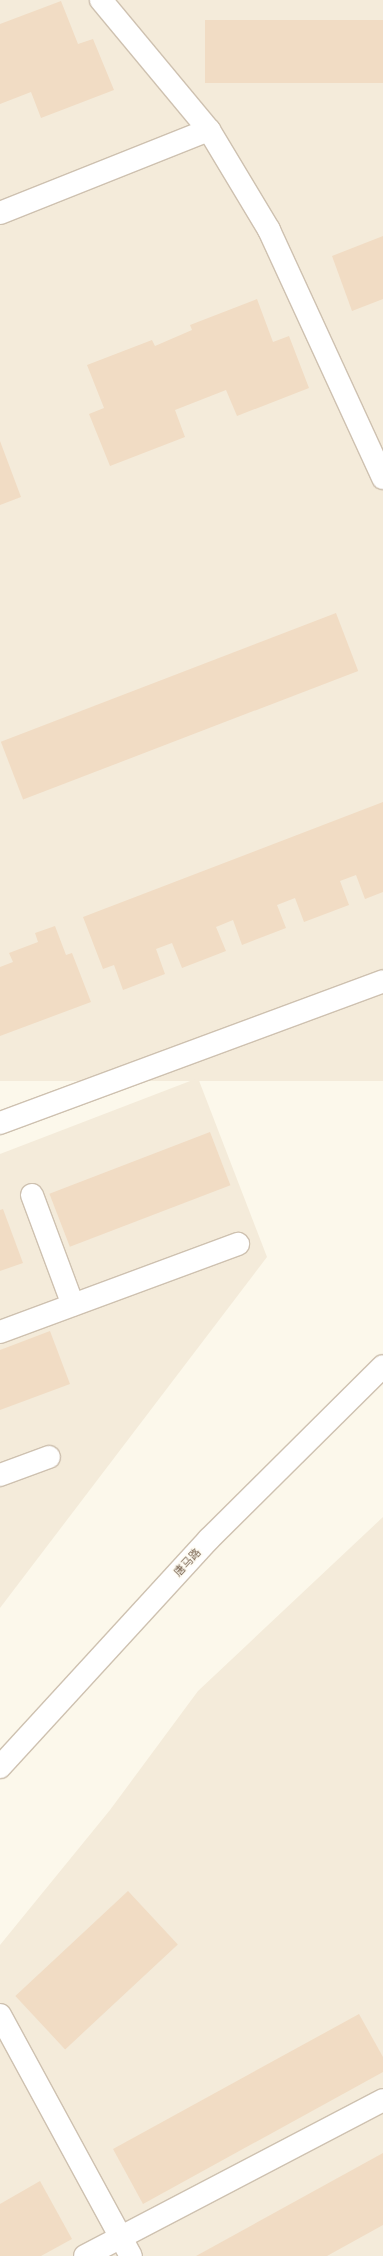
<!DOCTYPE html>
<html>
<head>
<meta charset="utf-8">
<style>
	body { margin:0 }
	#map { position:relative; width:383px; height:2256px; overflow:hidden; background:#fcf8eb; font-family:Signika,"Noto Sans SC",sans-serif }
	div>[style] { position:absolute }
	.residential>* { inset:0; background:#f4ebda; transform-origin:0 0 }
	.building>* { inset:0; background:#f1dcc4; transform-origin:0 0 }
	.roads { filter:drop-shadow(1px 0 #cec1b0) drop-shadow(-1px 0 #cec1b0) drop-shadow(0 1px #cec1b0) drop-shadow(0 -1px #cec1b0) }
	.lane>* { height:22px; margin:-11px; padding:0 11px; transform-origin:11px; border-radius:11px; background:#fff }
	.street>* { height:22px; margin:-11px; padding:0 11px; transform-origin:11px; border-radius:11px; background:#fff }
	.secondary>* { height:22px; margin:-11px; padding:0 11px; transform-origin:11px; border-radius:11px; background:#fff }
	span { translate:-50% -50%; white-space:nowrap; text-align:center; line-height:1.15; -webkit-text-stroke:3px #fefbf2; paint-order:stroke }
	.street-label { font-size:11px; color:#77624e }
</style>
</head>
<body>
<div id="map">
	<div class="residential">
		<i style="left:0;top:0;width:383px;height:1081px"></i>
		<i style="clip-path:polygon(198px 1078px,267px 1257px,0 1608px,0 1154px)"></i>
		<i style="clip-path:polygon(383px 1517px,383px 2256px,0 2256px,0 1945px,110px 1810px,198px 1691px)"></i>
	</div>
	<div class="building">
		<i style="clip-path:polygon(61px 1px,78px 44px,93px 39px,114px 90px,41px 118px,31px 92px,0 104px,0 24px)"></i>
		<i style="left:383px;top:20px;width:63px;height:178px;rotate:90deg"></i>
		<i style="clip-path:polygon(383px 236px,383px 299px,352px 311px,332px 256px)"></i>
		<i style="clip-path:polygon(257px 299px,273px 342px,289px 336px,309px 388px,237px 416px,226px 390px,175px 410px,185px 437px,110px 466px,89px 414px,104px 408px,87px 365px,152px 340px,155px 346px,192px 330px,190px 325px)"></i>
		<i style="clip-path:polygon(0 441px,21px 497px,0 505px)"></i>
		<i style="left:336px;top:613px;width:62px;height:359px;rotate:69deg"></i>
		<i style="clip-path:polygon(383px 802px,383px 892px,365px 899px,356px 875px,340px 881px,349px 905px,304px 922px,295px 898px,277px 905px,286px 928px,242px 945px,233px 920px,216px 927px,226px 951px,182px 968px,172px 943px,156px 949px,165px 974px,123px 990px,114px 965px,103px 969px,83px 917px)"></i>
		<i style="clip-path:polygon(55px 926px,66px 955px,72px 953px,91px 1002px,0 1036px,0 967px,13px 962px,9px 953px,38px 942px,35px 933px)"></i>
		<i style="left:210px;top:1132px;width:57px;height:172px;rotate:69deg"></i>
		<i style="clip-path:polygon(3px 1209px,23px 1263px,0 1271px,0 1210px)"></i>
		<i style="clip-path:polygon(50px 1331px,70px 1384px,0 1410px,0 1350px)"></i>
		<i style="left:128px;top:1891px;width:73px;height:154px;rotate:47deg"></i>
		<i style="clip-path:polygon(359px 2014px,383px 2057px,383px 2072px,143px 2204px,113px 2149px)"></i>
		<i style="clip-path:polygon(383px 2153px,383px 2225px,327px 2256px,196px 2256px)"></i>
		<i style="clip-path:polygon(40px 2181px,72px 2239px,41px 2256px,0 2256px,0 2204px)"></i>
	</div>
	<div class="roads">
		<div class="lane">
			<i style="left:32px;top:1195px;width:117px;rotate:69.6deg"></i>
			<i style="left:0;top:1332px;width:254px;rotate:-20.3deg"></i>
			<i style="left:0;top:1475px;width:52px;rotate:-20.2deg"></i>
			<i style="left:0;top:2015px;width:274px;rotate:61.5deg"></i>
			<i style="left:85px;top:2256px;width:336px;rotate:-27.6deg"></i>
		</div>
		<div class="street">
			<i style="left:101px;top:0;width:169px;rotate:50.3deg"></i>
			<i style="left:209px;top:130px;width:117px;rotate:59deg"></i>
			<i style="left:269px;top:230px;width:273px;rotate:65.3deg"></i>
			<i style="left:0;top:213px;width:225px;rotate:-21.7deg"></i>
			<i style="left:0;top:1123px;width:408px;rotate:-20.3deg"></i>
		</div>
		<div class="secondary">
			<i style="left:0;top:1767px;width:309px;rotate:-47.5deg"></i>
			<i style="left:209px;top:1539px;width:245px;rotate:-44.8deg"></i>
		</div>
	</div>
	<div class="street-label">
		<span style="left:188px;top:1563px;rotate:-47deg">唐马路</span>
	</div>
</div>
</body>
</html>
